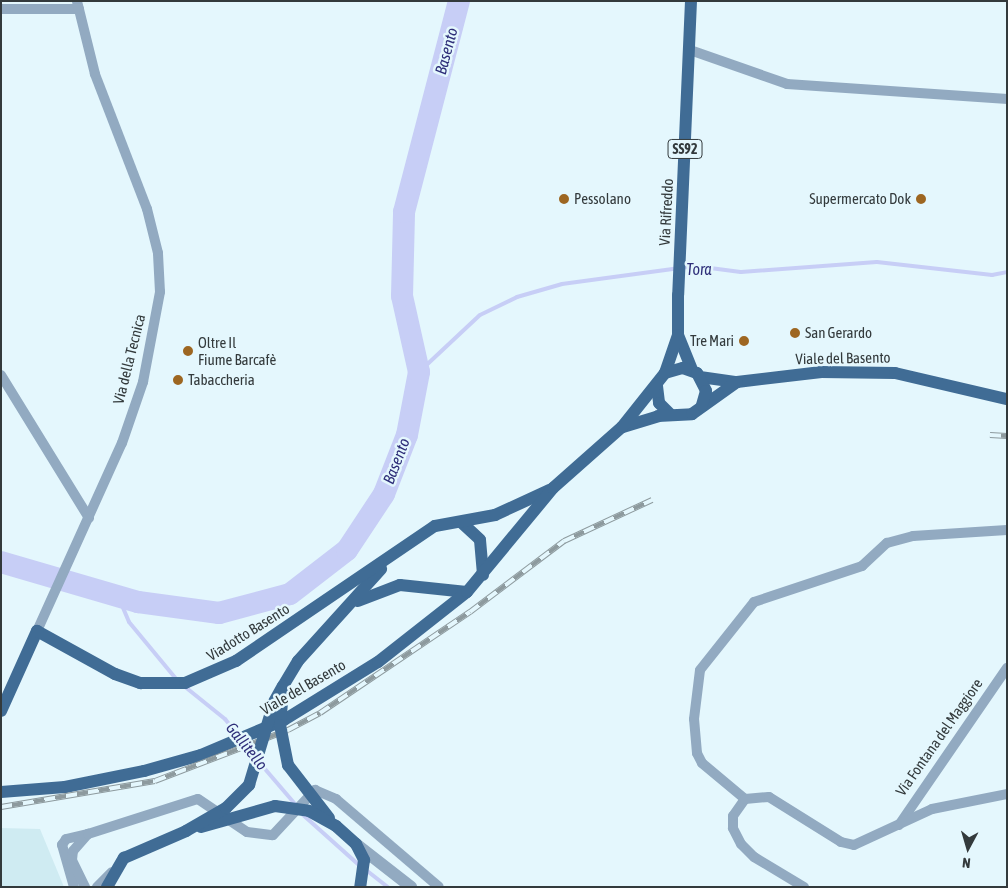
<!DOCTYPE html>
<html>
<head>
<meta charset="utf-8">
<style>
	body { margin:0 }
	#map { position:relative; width:1008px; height:888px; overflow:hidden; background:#e4f7fd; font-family:"Asap Condensed",sans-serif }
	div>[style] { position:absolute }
	.built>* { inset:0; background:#cfebf2 }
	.stream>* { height:4px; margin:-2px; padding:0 2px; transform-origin:2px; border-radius:2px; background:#c7cef6 }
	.river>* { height:22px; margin:-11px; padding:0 11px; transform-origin:11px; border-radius:11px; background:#c7cef6 }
	.minor>* { height:10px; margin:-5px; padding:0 5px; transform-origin:5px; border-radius:5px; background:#92aac1 }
	.tertiary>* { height:12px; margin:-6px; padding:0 6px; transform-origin:6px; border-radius:6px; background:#92aac1 }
	.primary>* { height:12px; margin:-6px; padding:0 6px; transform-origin:6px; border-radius:6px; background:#406c95 }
	.rail>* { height:5.5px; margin-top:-2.75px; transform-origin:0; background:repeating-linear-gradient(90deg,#e4f7fd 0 11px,#8d9a9e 0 22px); box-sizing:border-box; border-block:1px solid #8d9a9e }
	.primary-bridge>* { height:12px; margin:-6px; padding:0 6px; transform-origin:6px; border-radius:6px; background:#406c95 }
	.dots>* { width:14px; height:14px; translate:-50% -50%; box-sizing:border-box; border:2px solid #e4f7fd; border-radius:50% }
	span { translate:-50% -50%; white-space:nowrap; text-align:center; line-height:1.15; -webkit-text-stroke:5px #e4f7fd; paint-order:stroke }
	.shield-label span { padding:1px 4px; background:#e4f7fd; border:1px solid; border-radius:4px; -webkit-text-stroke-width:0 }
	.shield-label { font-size:14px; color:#333a3c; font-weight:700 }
	.poi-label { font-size:15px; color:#333a3c }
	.left { translate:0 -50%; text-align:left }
	.right { translate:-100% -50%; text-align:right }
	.street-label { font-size:15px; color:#333a3c }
	.water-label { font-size:16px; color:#2e2e79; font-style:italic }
	.frame { position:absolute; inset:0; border:2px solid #333a3c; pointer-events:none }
	.north { position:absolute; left:943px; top:823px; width:50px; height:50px; -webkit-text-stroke:4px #e4f7fd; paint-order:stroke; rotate:186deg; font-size:14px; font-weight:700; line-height:20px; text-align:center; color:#333a3c }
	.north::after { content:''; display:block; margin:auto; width:18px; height:22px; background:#333a3c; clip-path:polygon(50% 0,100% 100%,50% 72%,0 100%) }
</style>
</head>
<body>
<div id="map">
	<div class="built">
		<i style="clip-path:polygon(1px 828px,40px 829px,64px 887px,1px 887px)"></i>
	</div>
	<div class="stream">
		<i style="left:419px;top:372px;width:83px;rotate:-43.1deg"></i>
		<i style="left:480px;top:315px;width:41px;rotate:-25.9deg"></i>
		<i style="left:517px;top:297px;width:47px;rotate:-16.1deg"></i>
		<i style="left:562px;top:284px;width:134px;rotate:-7.7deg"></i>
		<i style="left:695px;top:266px;width:46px;rotate:7.4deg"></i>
		<i style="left:741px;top:272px;width:136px;rotate:-4.2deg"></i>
		<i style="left:877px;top:262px;width:116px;rotate:6.4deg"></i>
		<i style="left:992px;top:275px;width:15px;rotate:-11deg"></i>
		<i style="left:118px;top:596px;width:28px;rotate:67deg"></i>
		<i style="left:129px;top:622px;width:75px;rotate:50.4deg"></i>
		<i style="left:184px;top:686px;width:53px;rotate:38.8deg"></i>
		<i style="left:225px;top:719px;width:48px;rotate:51deg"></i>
		<i style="left:259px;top:762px;width:55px;rotate:49.4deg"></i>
		<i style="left:302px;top:814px;width:78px;rotate:41.9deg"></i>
		<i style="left:366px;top:870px;width:28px;rotate:38deg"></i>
	</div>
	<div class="river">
		<i style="left:1px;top:562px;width:143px;rotate:16.3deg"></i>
		<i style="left:138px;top:602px;width:82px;rotate:7.7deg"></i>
		<i style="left:219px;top:613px;width:73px;rotate:-15deg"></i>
		<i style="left:290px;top:594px;width:72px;rotate:-37.7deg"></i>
		<i style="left:347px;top:550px;width:67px;rotate:-56.5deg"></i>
		<i style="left:384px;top:494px;width:63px;rotate:-68.7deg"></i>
		<i style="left:407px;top:435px;width:64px;rotate:-79.2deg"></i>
		<i style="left:419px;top:372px;width:78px;rotate:-102.6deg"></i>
		<i style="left:402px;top:296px;width:84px;rotate:-88.6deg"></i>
		<i style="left:404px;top:212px;width:218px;rotate:-75.4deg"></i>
	</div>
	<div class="minor">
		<i style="left:1px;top:9px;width:78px"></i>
		<i style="left:690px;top:50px;width:103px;rotate:19.3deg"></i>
		<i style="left:787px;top:84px;width:221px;rotate:3.9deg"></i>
		<i style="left:1px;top:375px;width:168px;rotate:58.4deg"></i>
		<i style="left:37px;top:631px;width:206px;rotate:-65.7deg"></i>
		<i style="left:122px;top:443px;width:65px;rotate:-71deg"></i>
		<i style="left:143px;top:382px;width:92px;rotate:-79.3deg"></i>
		<i style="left:160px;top:292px;width:39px;rotate:-93deg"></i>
		<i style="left:158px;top:253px;width:45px;rotate:-104deg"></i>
		<i style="left:147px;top:209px;width:145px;rotate:-111.1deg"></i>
		<i style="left:95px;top:74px;width:75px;rotate:-103.9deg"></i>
		<i style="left:745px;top:799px;width:56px;rotate:-140.1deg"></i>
		<i style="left:702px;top:763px;width:11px;rotate:-117deg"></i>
		<i style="left:697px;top:753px;width:34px;rotate:-95deg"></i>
		<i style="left:694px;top:719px;width:49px;rotate:-83deg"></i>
		<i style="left:700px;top:670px;width:87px;rotate:-51.5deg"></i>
		<i style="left:754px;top:602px;width:114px;rotate:-18.4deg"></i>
		<i style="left:862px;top:566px;width:34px;rotate:-43deg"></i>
		<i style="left:887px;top:543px;width:27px;rotate:-15deg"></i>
		<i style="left:913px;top:536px;width:94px;rotate:-3.7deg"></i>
		<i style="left:899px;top:825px;width:191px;rotate:-55.5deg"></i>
		<i style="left:74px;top:887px;width:44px;rotate:-105.9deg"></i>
		<i style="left:62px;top:845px;width:7px;rotate:-56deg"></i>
		<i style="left:66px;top:839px;width:23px;rotate:-13deg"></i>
		<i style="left:85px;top:887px;width:30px;rotate:-116deg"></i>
		<i style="left:72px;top:860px;width:9px;rotate:-84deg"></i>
		<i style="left:73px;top:851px;width:23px;rotate:-49deg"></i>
		<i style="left:88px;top:834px;width:115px;rotate:-17.7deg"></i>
		<i style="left:198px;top:799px;width:59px;rotate:34deg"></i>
		<i style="left:247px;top:832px;width:26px;rotate:7deg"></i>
		<i style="left:273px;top:835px;width:62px;rotate:-47deg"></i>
		<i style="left:315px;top:790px;width:23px;rotate:23deg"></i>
		<i style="left:336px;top:799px;width:135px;rotate:40.5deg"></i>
		<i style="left:97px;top:887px;width:21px;rotate:-45deg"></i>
		<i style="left:804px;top:887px;width:58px;rotate:-149deg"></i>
		<i style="left:754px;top:857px;width:18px;rotate:-135deg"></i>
		<i style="left:741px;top:844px;width:18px;rotate:-117deg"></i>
		<i style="left:733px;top:828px;width:12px;rotate:-90deg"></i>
		<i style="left:733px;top:816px;width:21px;rotate:-55deg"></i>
		<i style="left:745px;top:799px;width:24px;rotate:-5deg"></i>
		<i style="left:769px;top:797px;width:85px;rotate:32deg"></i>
		<i style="left:841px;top:842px;width:13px;rotate:13deg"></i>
		<i style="left:854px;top:845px;width:86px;rotate:-24.8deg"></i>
		<i style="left:932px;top:809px;width:76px;rotate:-11.3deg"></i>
	</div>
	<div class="tertiary">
		<i style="left:356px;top:844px;width:70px;rotate:38deg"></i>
	</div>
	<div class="primary">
		<i style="left:691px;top:1px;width:294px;rotate:92.5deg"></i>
		<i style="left:678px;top:295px;width:40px;rotate:90deg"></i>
		<i style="left:678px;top:335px;width:38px;rotate:68deg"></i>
		<i style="left:665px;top:373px;width:40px;rotate:-71.1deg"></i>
		<i style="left:700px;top:377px;width:37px;rotate:8deg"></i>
		<i style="left:737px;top:382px;width:85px;rotate:-6.8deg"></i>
		<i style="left:821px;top:372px;width:74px;rotate:0.8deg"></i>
		<i style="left:895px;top:373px;width:115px;rotate:13.1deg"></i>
		<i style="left:657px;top:386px;width:17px;rotate:83deg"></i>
		<i style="left:659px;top:403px;width:17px;rotate:45deg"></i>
		<i style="left:623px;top:427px;width:37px;rotate:-17deg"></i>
		<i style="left:658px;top:416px;width:34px;rotate:-3deg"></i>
		<i style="left:692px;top:414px;width:55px;rotate:-35.4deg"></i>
		<i style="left:461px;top:522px;width:26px;rotate:43deg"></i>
		<i style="left:480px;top:540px;width:35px;rotate:85deg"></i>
		<i style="left:358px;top:601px;width:45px;rotate:-20.9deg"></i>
		<i style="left:400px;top:585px;width:67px;rotate:6deg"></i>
		<i style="left:283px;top:686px;width:29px;rotate:-59deg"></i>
		<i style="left:298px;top:661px;width:124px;rotate:-47.9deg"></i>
		<i style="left:1px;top:711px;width:88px;rotate:-65.8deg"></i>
		<i style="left:37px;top:631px;width:89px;rotate:28.9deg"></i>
		<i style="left:115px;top:674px;width:27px;rotate:20deg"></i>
		<i style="left:140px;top:683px;width:45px"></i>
		<i style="left:185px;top:683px;width:56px;rotate:-23.3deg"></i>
		<i style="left:236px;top:661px;width:240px;rotate:-34.2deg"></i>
		<i style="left:435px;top:526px;width:61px;rotate:-10.4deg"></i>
		<i style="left:495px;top:515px;width:60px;rotate:-24.8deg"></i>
		<i style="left:1px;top:792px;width:64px;rotate:-4.5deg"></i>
		<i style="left:65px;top:787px;width:81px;rotate:-11.4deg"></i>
		<i style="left:144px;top:771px;width:59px;rotate:-15.7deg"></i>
		<i style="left:201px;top:755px;width:90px;rotate:-22.9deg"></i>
		<i style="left:284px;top:720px;width:110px;rotate:-31.7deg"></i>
		<i style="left:378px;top:662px;width:113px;rotate:-38.2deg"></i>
		<i style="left:467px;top:592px;width:135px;rotate:-50.4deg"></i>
		<i style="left:553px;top:488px;width:92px;rotate:-41.5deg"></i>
		<i style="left:622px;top:427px;width:69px;rotate:-51.5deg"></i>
		<i style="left:665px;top:373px;width:19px;rotate:-16deg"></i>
		<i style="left:683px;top:368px;width:15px;rotate:20deg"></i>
		<i style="left:697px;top:373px;width:20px;rotate:63deg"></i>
		<i style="left:706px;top:391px;width:15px;rotate:106deg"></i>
		<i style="left:336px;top:826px;width:27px;rotate:42deg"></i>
		<i style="left:356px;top:844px;width:18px;rotate:63deg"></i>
		<i style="left:364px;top:860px;width:27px;rotate:98deg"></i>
		<i style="left:107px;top:887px;width:34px;rotate:-60deg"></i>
		<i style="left:124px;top:858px;width:68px;rotate:-23.5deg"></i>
	</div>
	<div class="rail">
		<i style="left:990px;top:435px;width:17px;rotate:3deg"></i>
		<i style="left:1px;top:807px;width:156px;rotate:-9.6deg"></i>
		<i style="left:155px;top:781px;width:142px;rotate:-21deg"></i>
		<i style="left:288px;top:730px;width:36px;rotate:-28deg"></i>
		<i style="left:320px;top:713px;width:181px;rotate:-34deg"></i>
		<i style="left:470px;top:612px;width:118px;rotate:-37.1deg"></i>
		<i style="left:564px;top:541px;width:97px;rotate:-25deg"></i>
	</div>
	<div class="primary-bridge">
		<i style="left:283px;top:691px;width:34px;rotate:95deg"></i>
		<i style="left:280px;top:725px;width:41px;rotate:78.7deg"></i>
		<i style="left:288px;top:765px;width:67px;rotate:52.3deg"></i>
		<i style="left:201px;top:827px;width:77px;rotate:-15.8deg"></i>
		<i style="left:275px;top:806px;width:34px;rotate:8deg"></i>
		<i style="left:309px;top:811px;width:31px;rotate:29deg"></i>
		<i style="left:186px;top:831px;width:46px;rotate:-29.9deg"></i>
		<i style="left:226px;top:808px;width:33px;rotate:-45deg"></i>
		<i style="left:249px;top:785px;width:87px;rotate:-73.2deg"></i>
		<i style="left:274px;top:702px;width:18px;rotate:-61deg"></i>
	</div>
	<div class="dots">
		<i style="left:564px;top:199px;background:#9d6621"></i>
		<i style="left:921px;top:199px;background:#9d6621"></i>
		<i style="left:795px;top:333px;background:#9d6621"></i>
		<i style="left:744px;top:341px;background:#9d6621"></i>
		<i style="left:188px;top:351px;background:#9d6621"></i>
		<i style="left:178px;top:380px;background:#9d6621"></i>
	</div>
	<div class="shield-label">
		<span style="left:685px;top:149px">SS92</span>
	</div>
	<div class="poi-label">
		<span class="left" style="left:574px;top:199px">Pessolano</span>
		<span class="right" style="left:911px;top:199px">Supermercato Dok</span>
		<span class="left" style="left:805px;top:333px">San Gerardo</span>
		<span class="right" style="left:734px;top:341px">Tre Mari</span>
		<span class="left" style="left:198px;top:351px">Oltre Il<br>Fiume Barcafè</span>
		<span class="left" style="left:188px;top:380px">Tabaccheria</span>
	</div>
	<div class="street-label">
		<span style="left:666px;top:212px;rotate:-87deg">Via Rifreddo</span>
		<span style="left:843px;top:358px;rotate:-1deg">Viale del Basento</span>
		<span style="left:129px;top:359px;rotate:-76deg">Via della Tecnica</span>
		<span style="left:248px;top:632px;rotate:-32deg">Viadotto Basento</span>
		<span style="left:303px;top:687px;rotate:-30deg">Viale del Basento</span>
		<span style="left:939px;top:737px;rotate:-55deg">Via Fontana del Maggiore</span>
	</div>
	<div class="water-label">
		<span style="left:446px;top:51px;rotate:-75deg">Basento</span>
		<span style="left:699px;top:269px">Tora</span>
		<span style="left:396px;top:461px;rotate:-69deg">Basento</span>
		<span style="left:247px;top:746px;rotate:51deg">Gallitello</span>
	</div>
	<div class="frame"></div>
	<div class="north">N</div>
</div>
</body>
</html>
